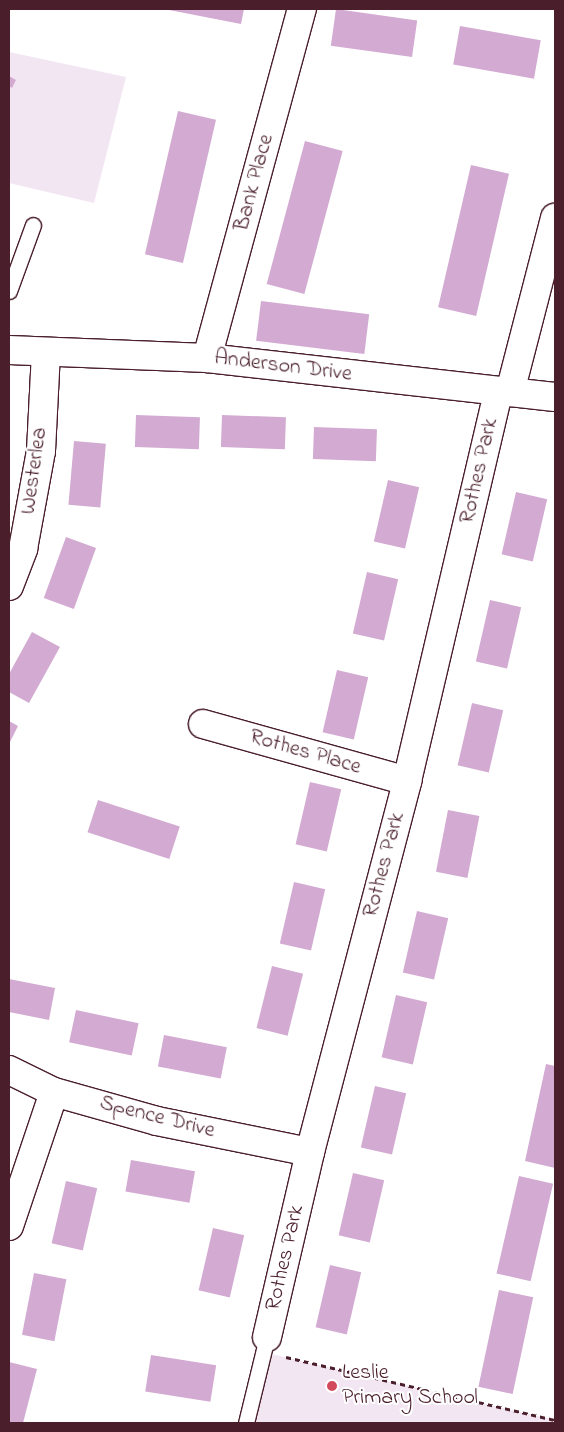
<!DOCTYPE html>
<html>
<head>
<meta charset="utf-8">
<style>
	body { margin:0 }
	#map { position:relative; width:564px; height:1432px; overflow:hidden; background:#fff; font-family:"Indie Flower",sans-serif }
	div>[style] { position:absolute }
	.built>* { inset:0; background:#f2e6f2 }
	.building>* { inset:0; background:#d3abd2; transform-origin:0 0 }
	.path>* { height:3px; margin-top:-1.5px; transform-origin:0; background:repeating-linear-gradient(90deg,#4a1f2b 0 5px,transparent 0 9px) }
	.roads { filter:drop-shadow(1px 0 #4a1f2b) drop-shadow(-1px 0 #4a1f2b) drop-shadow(0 1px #4a1f2b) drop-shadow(0 -1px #4a1f2b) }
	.service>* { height:15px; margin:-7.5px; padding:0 7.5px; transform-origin:7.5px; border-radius:7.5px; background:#fff }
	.minor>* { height:28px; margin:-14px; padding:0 14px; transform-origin:14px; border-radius:14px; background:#fff }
	.dots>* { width:14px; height:14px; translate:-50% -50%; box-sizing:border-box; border:2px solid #fff; border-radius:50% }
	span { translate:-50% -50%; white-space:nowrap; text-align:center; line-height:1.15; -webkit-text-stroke:4px #fff; paint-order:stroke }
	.street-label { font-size:22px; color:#4a1f2b }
	.poi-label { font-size:22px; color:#4a1f2b }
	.left { translate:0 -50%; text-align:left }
	.frame { position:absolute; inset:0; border:10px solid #4a1f2b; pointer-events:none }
</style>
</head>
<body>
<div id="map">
	<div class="built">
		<i style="clip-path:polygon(9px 52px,126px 77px,94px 203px,9px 183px)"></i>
		<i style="clip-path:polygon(263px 1352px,555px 1420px,555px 1423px,246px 1423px)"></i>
	</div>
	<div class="building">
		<i style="clip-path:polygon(164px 9px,244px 9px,241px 24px)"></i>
		<i style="left:336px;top:9px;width:82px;height:37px;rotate:8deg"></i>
		<i style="left:460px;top:26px;width:82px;height:39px;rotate:10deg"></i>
		<i style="clip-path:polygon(9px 76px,16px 80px,12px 88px,9px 86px)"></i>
		<i style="left:178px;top:111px;width:39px;height:147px;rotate:13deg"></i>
		<i style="left:305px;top:141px;width:39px;height:148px;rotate:15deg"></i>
		<i style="left:471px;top:165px;width:39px;height:146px;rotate:13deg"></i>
		<i style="left:261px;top:301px;width:109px;height:40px;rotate:7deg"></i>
		<i style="left:136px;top:415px;width:64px;height:32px;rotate:2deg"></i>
		<i style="left:222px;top:415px;width:64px;height:32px;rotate:2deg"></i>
		<i style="left:314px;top:427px;width:63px;height:32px;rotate:2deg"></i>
		<i style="left:74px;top:441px;width:32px;height:64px;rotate:5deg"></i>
		<i style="left:388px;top:480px;width:32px;height:63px;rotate:13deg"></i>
		<i style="left:516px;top:492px;width:32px;height:64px;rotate:13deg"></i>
		<i style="left:66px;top:537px;width:32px;height:65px;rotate:20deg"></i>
		<i style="left:367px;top:572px;width:32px;height:63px;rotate:13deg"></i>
		<i style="left:490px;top:600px;width:32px;height:63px;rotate:13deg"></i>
		<i style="clip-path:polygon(32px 632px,60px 647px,29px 703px,9px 692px,9px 674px)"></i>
		<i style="left:337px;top:670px;width:32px;height:64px;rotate:13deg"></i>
		<i style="left:472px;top:703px;width:32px;height:64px;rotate:13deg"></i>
		<i style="clip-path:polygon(9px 721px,18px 726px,9px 744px)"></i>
		<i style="left:310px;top:782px;width:32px;height:64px;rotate:13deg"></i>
		<i style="left:98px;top:800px;width:86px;height:34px;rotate:18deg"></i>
		<i style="left:448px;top:810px;width:32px;height:63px;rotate:11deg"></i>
		<i style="left:294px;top:882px;width:32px;height:63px;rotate:13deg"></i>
		<i style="left:417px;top:911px;width:32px;height:63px;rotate:13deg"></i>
		<i style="left:272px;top:966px;width:32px;height:64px;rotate:14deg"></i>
		<i style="clip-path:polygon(9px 979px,55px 988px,49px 1020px,9px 1012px)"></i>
		<i style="left:396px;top:995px;width:32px;height:64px;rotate:13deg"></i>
		<i style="left:76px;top:1010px;width:64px;height:33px;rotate:12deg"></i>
		<i style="left:164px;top:1035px;width:64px;height:32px;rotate:11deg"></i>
		<i style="clip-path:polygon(546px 1064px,555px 1066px,555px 1168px,525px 1161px)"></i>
		<i style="left:375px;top:1086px;width:32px;height:63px;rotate:13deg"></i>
		<i style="left:131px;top:1160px;width:65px;height:32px;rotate:10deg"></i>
		<i style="left:353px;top:1173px;width:32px;height:64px;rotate:13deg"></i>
		<i style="left:519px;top:1176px;width:35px;height:100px;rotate:13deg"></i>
		<i style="left:66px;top:1181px;width:32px;height:64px;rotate:13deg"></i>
		<i style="left:213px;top:1228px;width:32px;height:64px;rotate:13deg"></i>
		<i style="left:330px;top:1265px;width:32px;height:64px;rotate:13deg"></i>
		<i style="left:34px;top:1273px;width:33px;height:63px;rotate:11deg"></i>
		<i style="left:499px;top:1290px;width:35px;height:99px;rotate:12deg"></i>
		<i style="left:151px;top:1355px;width:66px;height:37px;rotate:9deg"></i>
		<i style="clip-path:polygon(9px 1362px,37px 1369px,23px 1423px,9px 1423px)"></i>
	</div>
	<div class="path">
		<i style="left:286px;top:1357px;width:276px;rotate:13.2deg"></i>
	</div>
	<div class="roads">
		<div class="service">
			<i style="left:9px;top:291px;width:70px;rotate:-70deg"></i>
			<i style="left:246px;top:1423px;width:89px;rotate:-76.3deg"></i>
		</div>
		<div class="minor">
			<i style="left:9px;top:350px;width:198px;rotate:2.3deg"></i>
			<i style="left:207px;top:358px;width:350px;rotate:6.4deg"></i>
			<i style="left:207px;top:358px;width:362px;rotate:-74.8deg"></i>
			<i style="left:510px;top:392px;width:180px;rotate:-75.5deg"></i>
			<i style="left:9px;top:586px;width:40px;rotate:-69deg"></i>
			<i style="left:23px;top:549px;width:100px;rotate:-79.6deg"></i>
			<i style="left:41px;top:451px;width:98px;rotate:-87.1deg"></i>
			<i style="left:203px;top:724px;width:212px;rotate:15.6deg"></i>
			<i style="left:9px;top:1070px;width:50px;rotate:26.1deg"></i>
			<i style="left:54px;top:1092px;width:107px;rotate:15.7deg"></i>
			<i style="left:157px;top:1121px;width:156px;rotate:11.5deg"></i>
			<i style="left:9px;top:1226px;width:141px;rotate:-71.4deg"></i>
			<i style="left:267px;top:1337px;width:190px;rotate:-76.9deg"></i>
			<i style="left:310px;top:1152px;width:383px;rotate:-75.3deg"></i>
			<i style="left:407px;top:781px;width:400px;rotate:-76.8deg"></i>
		</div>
	</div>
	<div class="dots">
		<i style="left:332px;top:1386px;background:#d1495b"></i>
	</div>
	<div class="street-label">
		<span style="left:255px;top:183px;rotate:-75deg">Bank Place</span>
		<span style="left:283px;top:367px;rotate:7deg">Anderson Drive</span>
		<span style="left:35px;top:471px;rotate:-82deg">Westerlea</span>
		<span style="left:480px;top:471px;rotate:-77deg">Rothes Park</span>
		<span style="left:305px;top:753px;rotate:16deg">Rothes Place</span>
		<span style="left:385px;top:865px;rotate:-75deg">Rothes Park</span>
		<span style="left:157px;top:1118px;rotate:14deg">Spence Drive</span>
		<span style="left:286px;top:1258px;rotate:-77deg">Rothes Park</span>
	</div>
	<div class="poi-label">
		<span class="left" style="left:342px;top:1386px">Leslie<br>Primary School</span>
	</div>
	<div class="frame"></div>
</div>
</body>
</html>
